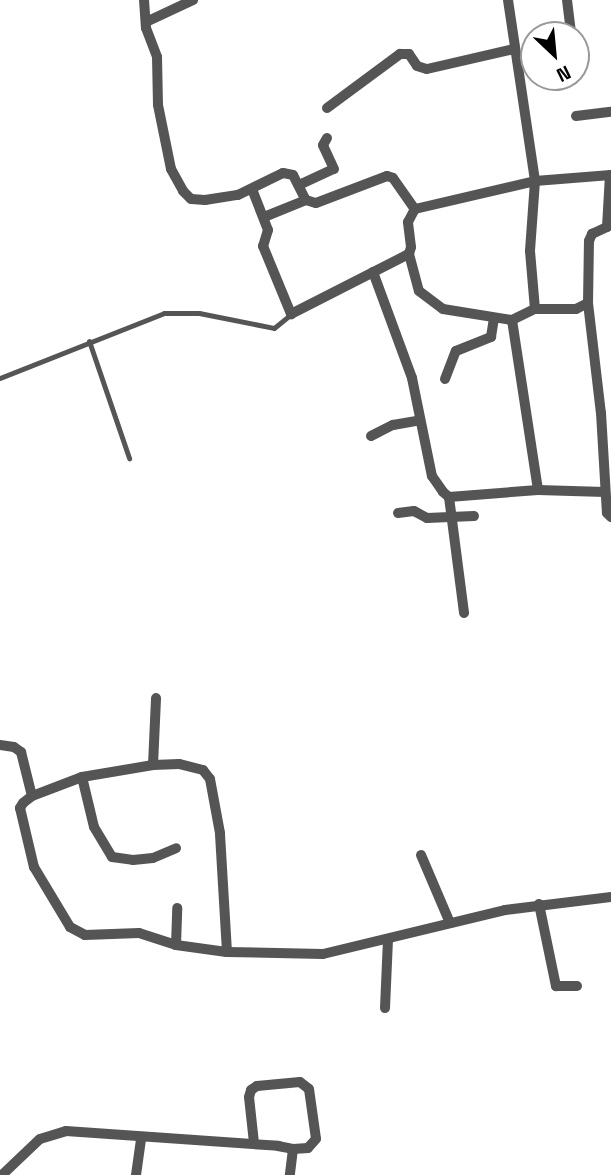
<!DOCTYPE html>
<html>
<head>
<meta charset="utf-8">
<style>
	body { margin:0 }
	#map { position:relative; width:611px; height:1175px; overflow:hidden; background:#fff; font-family:"Space Grotesk",sans-serif }
	div>[style] { position:absolute }
	.service>* { height:5px; margin:-2.5px; padding:0 2.5px; transform-origin:2.5px; border-radius:2.5px; background:#555 }
	.minor>* { height:10px; margin:-5px; padding:0 5px; transform-origin:5px; border-radius:5px; background:#555 }
	span { translate:-50% -50%; white-space:nowrap; text-align:center; line-height:1.15; -webkit-text-stroke:6px #fff; paint-order:stroke }
	.north { position:absolute; left:520px; top:21px; width:70px; height:70px; box-sizing:border-box; background:#fff; border:2px solid #999; border-radius:50%; rotate:154deg; font-size:19px; font-weight:700; line-height:28px; text-align:center; color:#000 }
	.north::after { content:''; display:block; margin:auto; width:24px; height:32px; background:#000; clip-path:polygon(50% 0,100% 100%,50% 72%,0 100%) }
</style>
</head>
<body>
<div id="map">
	<div class="service">
		<i style="left:89px;top:341px;width:124px;rotate:71.1deg"></i>
		<i style="left:0;top:378px;width:176px;rotate:-21.6deg"></i>
		<i style="left:164px;top:313px;width:35px"></i>
		<i style="left:199px;top:313px;width:76px;rotate:11.3deg"></i>
		<i style="left:274px;top:328px;width:22px;rotate:-39deg"></i>
	</div>
	<div class="minor">
		<i style="left:144px;top:0;width:28px;rotate:86deg"></i>
		<i style="left:146px;top:28px;width:31px;rotate:69deg"></i>
		<i style="left:157px;top:57px;width:48px;rotate:88.8deg"></i>
		<i style="left:158px;top:105px;width:65px;rotate:78.5deg"></i>
		<i style="left:171px;top:169px;width:25px;rotate:61deg"></i>
		<i style="left:183px;top:191px;width:11px;rotate:45deg"></i>
		<i style="left:191px;top:199px;width:14px;rotate:4deg"></i>
		<i style="left:205px;top:200px;width:33px;rotate:-9deg"></i>
		<i style="left:238px;top:195px;width:50px;rotate:-26.1deg"></i>
		<i style="left:283px;top:173px;width:10px;rotate:11deg"></i>
		<i style="left:293px;top:175px;width:28px;rotate:63deg"></i>
		<i style="left:306px;top:200px;width:10px;rotate:17deg"></i>
		<i style="left:316px;top:203px;width:76px;rotate:-20.8deg"></i>
		<i style="left:387px;top:176px;width:6px;rotate:18deg"></i>
		<i style="left:393px;top:178px;width:38px;rotate:55deg"></i>
		<i style="left:508px;top:0;width:183px;rotate:81.5deg"></i>
		<i style="left:535px;top:181px;width:70px;rotate:94.1deg"></i>
		<i style="left:530px;top:251px;width:58px;rotate:85.1deg"></i>
		<i style="left:567px;top:0;width:35px;rotate:83deg"></i>
		<i style="left:146px;top:22px;width:52px;rotate:-25.1deg"></i>
		<i style="left:517px;top:60px;width:17px;rotate:-10deg"></i>
		<i style="left:327px;top:108px;width:91px;rotate:-36.5deg"></i>
		<i style="left:400px;top:54px;width:9px"></i>
		<i style="left:409px;top:54px;width:14px;rotate:56deg"></i>
		<i style="left:417px;top:66px;width:10px;rotate:17deg"></i>
		<i style="left:427px;top:69px;width:89px;rotate:-12.9deg"></i>
		<i style="left:576px;top:116px;width:35px;rotate:-7deg"></i>
		<i style="left:299px;top:185px;width:38px;rotate:-25deg"></i>
		<i style="left:334px;top:169px;width:26px;rotate:-115deg"></i>
		<i style="left:323px;top:145px;width:8px;rotate:-60deg"></i>
		<i style="left:252px;top:189px;width:44px;rotate:68.7deg"></i>
		<i style="left:268px;top:230px;width:17px;rotate:107deg"></i>
		<i style="left:263px;top:246px;width:74px;rotate:67.6deg"></i>
		<i style="left:291px;top:314px;width:132px;rotate:-27deg"></i>
		<i style="left:409px;top:254px;width:7px;rotate:-74deg"></i>
		<i style="left:411px;top:247px;width:25px;rotate:-97deg"></i>
		<i style="left:408px;top:222px;width:15px;rotate:-62deg"></i>
		<i style="left:415px;top:209px;width:123px;rotate:-13.1deg"></i>
		<i style="left:535px;top:181px;width:76px;rotate:-4.5deg"></i>
		<i style="left:264px;top:217px;width:45px;rotate:-22deg"></i>
		<i style="left:409px;top:254px;width:38px;rotate:75deg"></i>
		<i style="left:419px;top:291px;width:30px;rotate:37deg"></i>
		<i style="left:443px;top:309px;width:70px;rotate:9.1deg"></i>
		<i style="left:512px;top:320px;width:25px;rotate:-26deg"></i>
		<i style="left:535px;top:309px;width:41px"></i>
		<i style="left:576px;top:309px;width:13px;rotate:-27deg"></i>
		<i style="left:588px;top:303px;width:111px;rotate:83.3deg"></i>
		<i style="left:601px;top:413px;width:100px;rotate:86.6deg"></i>
		<i style="left:607px;top:513px;width:6px;rotate:45deg"></i>
		<i style="left:373px;top:272px;width:113px;rotate:69.8deg"></i>
		<i style="left:412px;top:378px;width:100px;rotate:78.5deg"></i>
		<i style="left:432px;top:476px;width:19px;rotate:55deg"></i>
		<i style="left:443px;top:492px;width:8px;rotate:40deg"></i>
		<i style="left:449px;top:497px;width:89px;rotate:-4.5deg"></i>
		<i style="left:538px;top:490px;width:67px;rotate:1.7deg"></i>
		<i style="left:588px;top:303px;width:62px;rotate:-89.1deg"></i>
		<i style="left:589px;top:241px;width:8px;rotate:-67deg"></i>
		<i style="left:592px;top:234px;width:17px;rotate:-25deg"></i>
		<i style="left:607px;top:227px;width:52px;rotate:-86.7deg"></i>
		<i style="left:512px;top:320px;width:172px;rotate:81.3deg"></i>
		<i style="left:445px;top:379px;width:30px;rotate:-69deg"></i>
		<i style="left:456px;top:351px;width:38px;rotate:-22deg"></i>
		<i style="left:491px;top:337px;width:19px;rotate:-81deg"></i>
		<i style="left:371px;top:436px;width:25px;rotate:-27deg"></i>
		<i style="left:393px;top:425px;width:27px;rotate:-10deg"></i>
		<i style="left:449px;top:497px;width:117px;rotate:82.6deg"></i>
		<i style="left:398px;top:513px;width:16px;rotate:-7deg"></i>
		<i style="left:414px;top:511px;width:15px;rotate:28deg"></i>
		<i style="left:427px;top:518px;width:47px;rotate:-2.4deg"></i>
		<i style="left:0;top:745px;width:14px;rotate:8deg"></i>
		<i style="left:14px;top:747px;width:9px;rotate:36deg"></i>
		<i style="left:21px;top:752px;width:45px;rotate:76deg"></i>
		<i style="left:153px;top:765px;width:67px;rotate:-87.4deg"></i>
		<i style="left:82px;top:777px;width:51px;rotate:76.5deg"></i>
		<i style="left:94px;top:827px;width:35px;rotate:59deg"></i>
		<i style="left:112px;top:857px;width:21px;rotate:8deg"></i>
		<i style="left:133px;top:860px;width:20px;rotate:-6deg"></i>
		<i style="left:153px;top:858px;width:25px;rotate:-23deg"></i>
		<i style="left:421px;top:855px;width:74px;rotate:66.9deg"></i>
		<i style="left:539px;top:904px;width:84px;rotate:78.3deg"></i>
		<i style="left:556px;top:986px;width:21px"></i>
		<i style="left:176px;top:945px;width:37px;rotate:-88deg"></i>
		<i style="left:227px;top:952px;width:119px;rotate:-93.4deg"></i>
		<i style="left:220px;top:833px;width:55px;rotate:-100.5deg"></i>
		<i style="left:210px;top:779px;width:11px;rotate:-128deg"></i>
		<i style="left:203px;top:770px;width:25px;rotate:-166deg"></i>
		<i style="left:179px;top:764px;width:26px;rotate:178deg"></i>
		<i style="left:153px;top:765px;width:72px;rotate:170.4deg"></i>
		<i style="left:82px;top:777px;width:53px;rotate:159.2deg"></i>
		<i style="left:32px;top:796px;width:11px;rotate:142deg"></i>
		<i style="left:23px;top:803px;width:6px;rotate:121deg"></i>
		<i style="left:20px;top:808px;width:61px;rotate:76.7deg"></i>
		<i style="left:34px;top:867px;width:70px;rotate:59deg"></i>
		<i style="left:70px;top:927px;width:17px;rotate:28deg"></i>
		<i style="left:85px;top:935px;width:54px;rotate:-2.1deg"></i>
		<i style="left:139px;top:933px;width:39px;rotate:18deg"></i>
		<i style="left:176px;top:945px;width:51px;rotate:7.8deg"></i>
		<i style="left:227px;top:952px;width:96px;rotate:1.2deg"></i>
		<i style="left:323px;top:954px;width:187px;rotate:-13.6deg"></i>
		<i style="left:505px;top:910px;width:107px;rotate:-7deg"></i>
		<i style="left:385px;top:1008px;width:69px;rotate:-87.5deg"></i>
		<i style="left:254px;top:1143px;width:46px;rotate:-96.2deg"></i>
		<i style="left:249px;top:1097px;width:7px;rotate:-74deg"></i>
		<i style="left:251px;top:1090px;width:7px;rotate:-34deg"></i>
		<i style="left:257px;top:1086px;width:43px;rotate:-5.3deg"></i>
		<i style="left:300px;top:1082px;width:11px;rotate:38deg"></i>
		<i style="left:309px;top:1089px;width:50px;rotate:82deg"></i>
		<i style="left:316px;top:1139px;width:12px;rotate:132deg"></i>
		<i style="left:308px;top:1148px;width:15px;rotate:176deg"></i>
		<i style="left:2px;top:1175px;width:52px;rotate:-43.5deg"></i>
		<i style="left:40px;top:1139px;width:27px;rotate:-17deg"></i>
		<i style="left:66px;top:1131px;width:213px;rotate:4deg"></i>
		<i style="left:278px;top:1146px;width:15px;rotate:11deg"></i>
		<i style="left:293px;top:1149px;width:26px;rotate:97deg"></i>
		<i style="left:136px;top:1175px;width:36px;rotate:-82deg"></i>
	</div>
	<div class="north">N</div>
</div>
</body>
</html>
